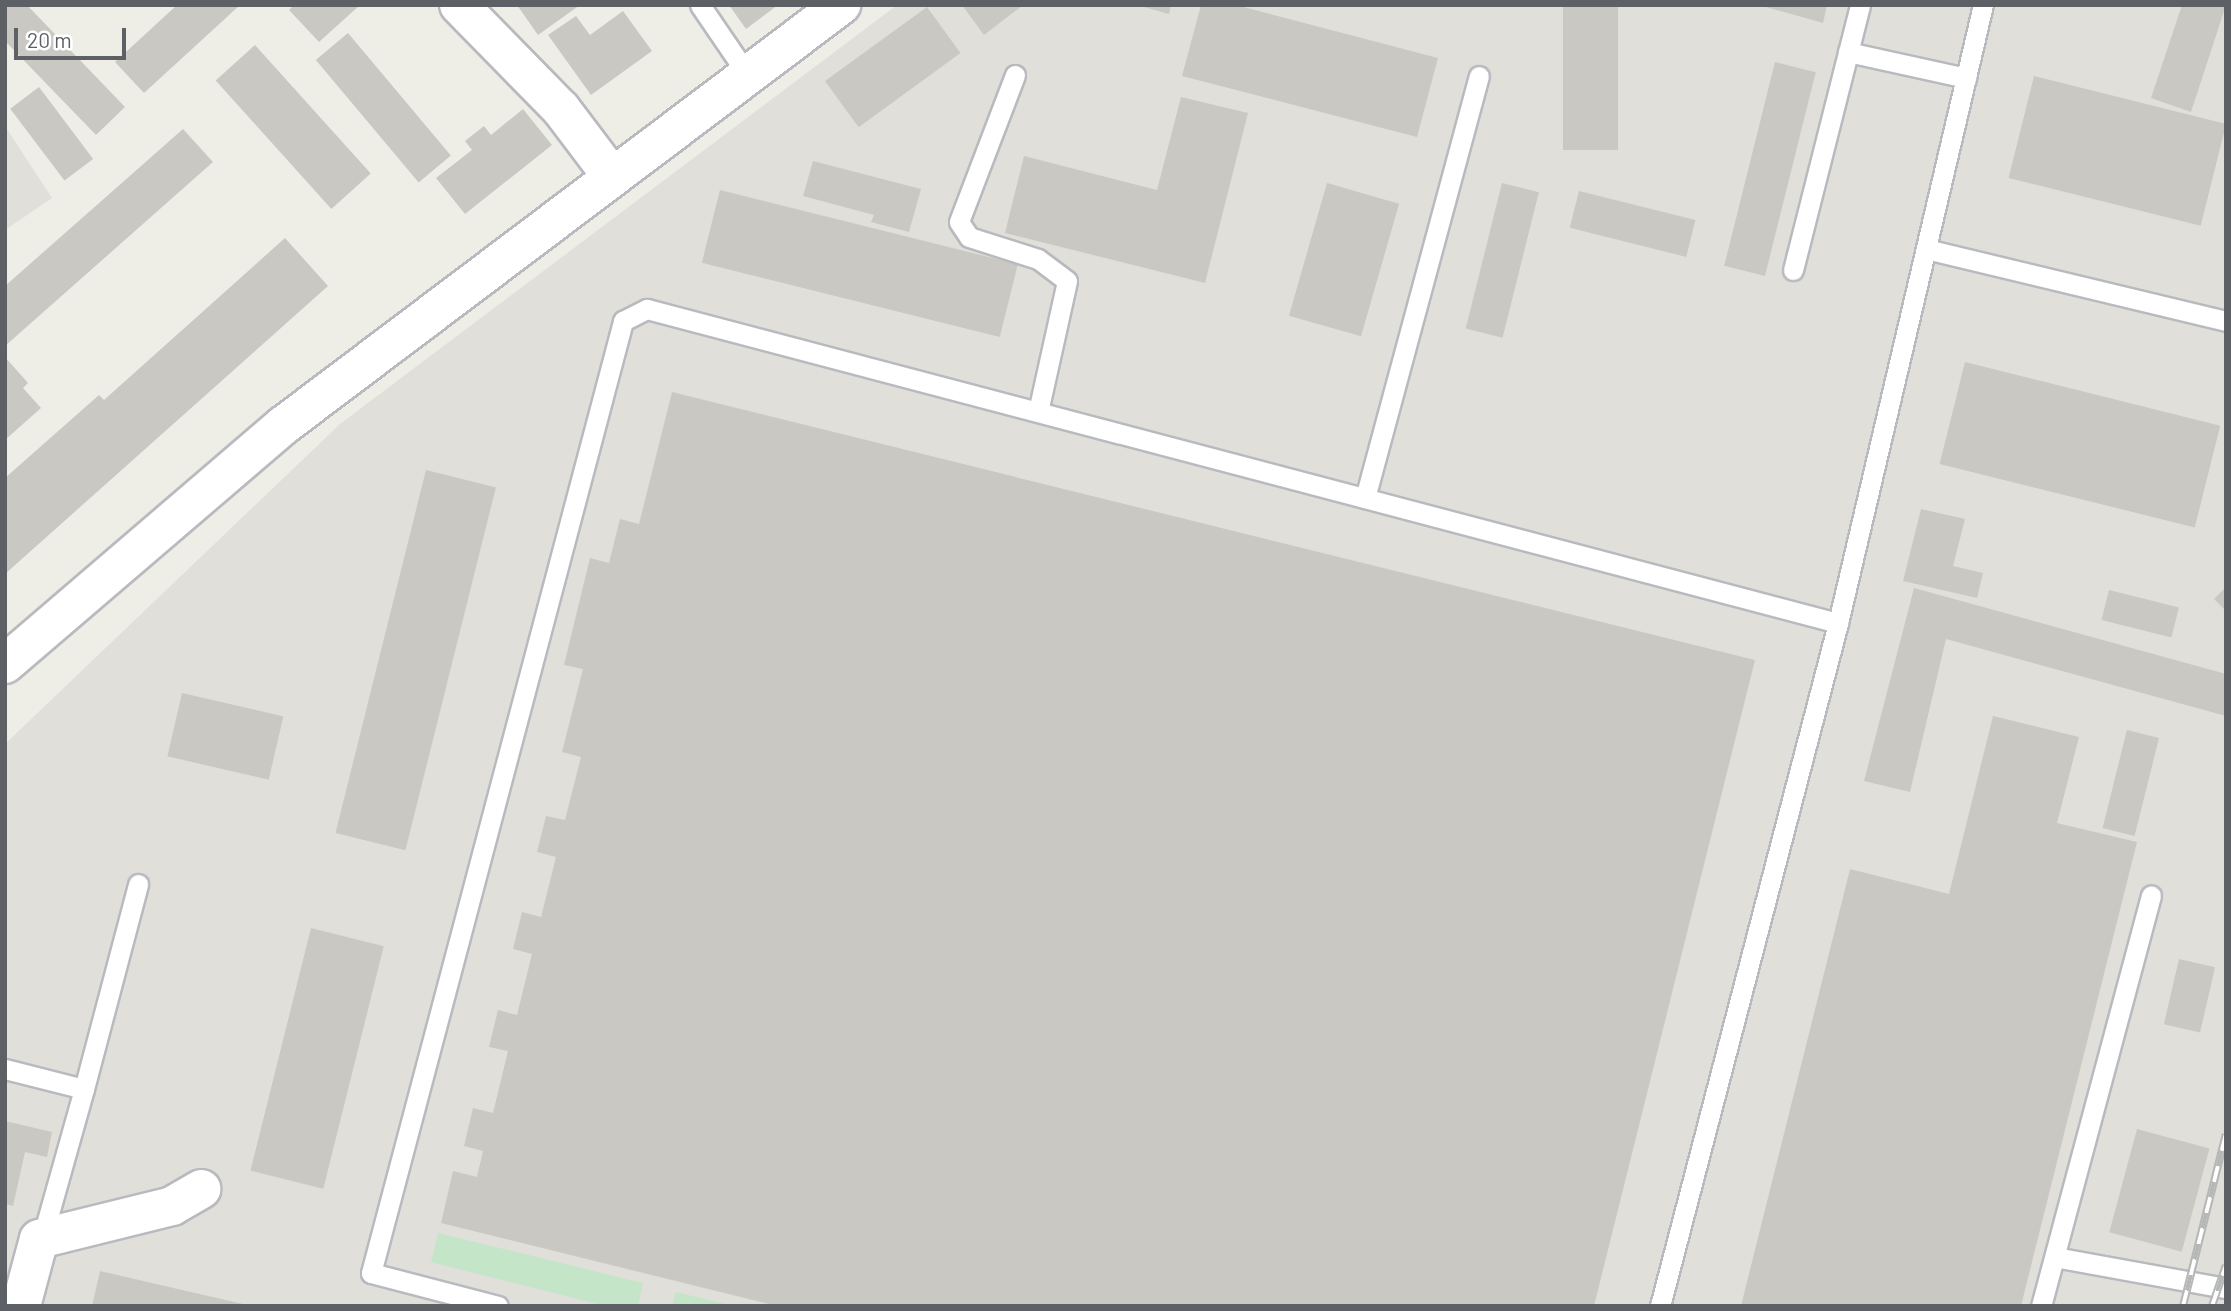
<!DOCTYPE html>
<html>
<head>
<meta charset="utf-8">
<style>
	body { margin:0 }
	#map { position:relative; width:2231px; height:1311px; overflow:hidden; background:#efeee6; font-family:Barlow,sans-serif }
	div>[style] { position:absolute }
	.industrial>* { inset:0; background:#e1dfda }
	.green>* { inset:0; background:#c4e5c8 }
	.building>* { inset:0; background:#cac8c2; transform-origin:0 0 }
	.roads { filter:drop-shadow(2px 0 #b8babf) drop-shadow(-2px 0 #b8babf) drop-shadow(0 2px #b8babf) drop-shadow(0 -2px #b8babf) }
	.service>* { height:19px; margin:-9.5px; padding:0 9.5px; transform-origin:9.5px; border-radius:9.5px; background:#fff }
	.minor>* { height:38px; margin:-19px; padding:0 19px; transform-origin:19px; border-radius:19px; background:#fff }
	.secondary>* { height:38px; margin:-19px; padding:0 19px; transform-origin:19px; border-radius:19px; background:#fff }
	.rail>* { height:8px; margin-top:-4px; transform-origin:0; background:repeating-linear-gradient(90deg,#fff 0 16px,#b6b7b7 0 32px); box-sizing:border-box; border-block:2px solid #b6b7b7 }
	span { translate:-50% -50%; white-space:nowrap; text-align:center; line-height:1.15; -webkit-text-stroke:5px #fff; paint-order:stroke }
	.frame { position:absolute; inset:0; border:7px solid #5d6065; pointer-events:none }
	.scale { position:absolute; left:14px; top:28px; width:112px; height:32px; box-sizing:border-box; border:4px solid #5d6065; border-top:0; padding-left:9px; font-size:21px; line-height:24px; white-space:nowrap; color:#5d6065; -webkit-text-stroke:5px #fff; paint-order:stroke }
</style>
</head>
<body>
<div id="map">
	<div class="industrial">
		<i style="clip-path:polygon(897px 5px,2226px 5px,2226px 1306px,5px 1306px,5px 744px,340px 424px)"></i>
		<i style="clip-path:polygon(5px 126px,52px 198px,5px 230px)"></i>
	</div>
	<div class="green">
		<i style="clip-path:polygon(438px 1233px,643px 1283px,638px 1306px,605px 1306px,431px 1262px)"></i>
		<i style="clip-path:polygon(676px 1292px,733px 1306px,672px 1306px)"></i>
	</div>
	<div class="building">
		<i style="clip-path:polygon(5px 5px,27px 5px,125px 107px,96px 135px,5px 41px)"></i>
		<i style="clip-path:polygon(177px 5px,240px 5px,144px 93px,115px 62px)"></i>
		<i style="clip-path:polygon(294px 5px,360px 5px,319px 42px,289px 10px)"></i>
		<i style="clip-path:polygon(517px 5px,580px 5px,538px 35px)"></i>
		<i style="clip-path:polygon(729px 5px,778px 5px,746px 29px)"></i>
		<i style="clip-path:polygon(962px 5px,1023px 5px,984px 35px)"></i>
		<i style="clip-path:polygon(1137px 5px,1171px 5px,1169px 14px)"></i>
		<i style="clip-path:polygon(1201px 5px,1236px 5px,1438px 58px,1417px 137px,1182px 76px)"></i>
		<i style="left:1563px;top:5px;width:55px;height:145px"></i>
		<i style="clip-path:polygon(1759px 5px,1827px 5px,1823px 23px)"></i>
		<i style="clip-path:polygon(2182px 5px,2226px 5px,2191px 112px,2151px 98px)"></i>
		<i style="left:927px;top:7px;width:57px;height:126px;rotate:54deg"></i>
		<i style="clip-path:polygon(623px 11px,652px 51px,591px 95px,548px 35px,576px 16px,590px 35px)"></i>
		<i style="left:348px;top:33px;width:160px;height:42px;rotate:50deg"></i>
		<i style="left:255px;top:45px;width:173px;height:53px;rotate:48deg"></i>
		<i style="left:1775px;top:62px;width:42px;height:210px;rotate:14deg"></i>
		<i style="left:2034px;top:76px;width:198px;height:105px;rotate:14deg"></i>
		<i style="left:39px;top:87px;width:90px;height:36px;rotate:53deg"></i>
		<i style="clip-path:polygon(1181px 97px,1248px 113px,1205px 283px,1005px 233px,1024px 156px,1157px 190px)"></i>
		<i style="clip-path:polygon(523px 109px,552px 145px,465px 214px,436px 178px,472px 150px,465px 141px,484px 126px,491px 135px)"></i>
		<i style="clip-path:polygon(183px 129px,213px 162px,5px 346px,5px 286px)"></i>
		<i style="clip-path:polygon(813px 161px,921px 189px,909px 232px,871px 222px,874px 215px,803px 196px)"></i>
		<i style="left:1327px;top:183px;width:75px;height:138px;rotate:16deg"></i>
		<i style="left:1502px;top:183px;width:38px;height:150px;rotate:14deg"></i>
		<i style="left:720px;top:190px;width:307px;height:75px;rotate:14deg"></i>
		<i style="left:1579px;top:191px;width:120px;height:38px;rotate:14deg"></i>
		<i style="clip-path:polygon(285px 238px,328px 286px,5px 574px,5px 478px,99px 395px,104px 400px)"></i>
		<i style="clip-path:polygon(5px 357px,28px 383px,23px 388px,41px 408px,5px 440px)"></i>
		<i style="left:1965px;top:362px;width:263px;height:105px;rotate:14deg"></i>
		<i style="clip-path:polygon(672px 392px,1755px 660px,1594px 1306px,777px 1306px,441px 1223px,453px 1171px,477px 1177px,483px 1151px,464px 1146px,473px 1108px,493px 1113px,508px 1051px,489px 1047px,498px 1010px,517px 1015px,532px 954px,513px 949px,522px 912px,541px 917px,556px 857px,537px 852px,546px 816px,565px 820px,581px 757px,562px 752px,583px 669px,564px 665px,590px 558px,609px 563px,620px 519px,639px 524px)"></i>
		<i style="left:426px;top:470px;width:72px;height:374px;rotate:14deg"></i>
		<i style="clip-path:polygon(1921px 509px,1965px 519px,1953px 566px,1983px 573px,1977px 598px,1903px 581px)"></i>
		<i style="clip-path:polygon(2226px 587px,2226px 611px,2214px 599px)"></i>
		<i style="clip-path:polygon(1914px 588px,2226px 674px,2226px 716px,1946px 639px,1910px 792px,1864px 781px)"></i>
		<i style="left:2109px;top:590px;width:72px;height:31px;rotate:14deg"></i>
		<i style="left:182px;top:693px;width:104px;height:65px;rotate:13deg"></i>
		<i style="clip-path:polygon(1993px 716px,2079px 737px,2057px 823px,2137px 842px,2021px 1306px,1741px 1306px,1850px 869px,1949px 894px)"></i>
		<i style="left:2127px;top:730px;width:33px;height:101px;rotate:14deg"></i>
		<i style="left:311px;top:928px;width:75px;height:250px;rotate:14deg"></i>
		<i style="left:2179px;top:959px;width:37px;height:67px;rotate:13deg"></i>
		<i style="clip-path:polygon(5px 1121px,52px 1132px,47px 1157px,25px 1152px,13px 1206px,5px 1204px)"></i>
		<i style="left:2137px;top:1129px;width:75px;height:107px;rotate:15deg"></i>
		<i style="clip-path:polygon(100px 1271px,247px 1305px,246px 1306px,92px 1306px)"></i>
	</div>
	<div class="roads">
		<div class="service">
			<i style="left:700px;top:5px;width:83px;rotate:55.7deg"></i>
			<i style="left:1848px;top:52px;width:121px;rotate:12.4deg"></i>
			<i style="left:1015px;top:75px;width:157px;rotate:110.9deg"></i>
			<i style="left:959px;top:222px;width:18px;rotate:56deg"></i>
			<i style="left:969px;top:237px;width:72px;rotate:17.7deg"></i>
			<i style="left:1038px;top:259px;width:36px;rotate:37deg"></i>
			<i style="left:1067px;top:281px;width:134px;rotate:102.5deg"></i>
			<i style="left:1926px;top:249px;width:309px;rotate:13.5deg"></i>
			<i style="left:1793px;top:270px;width:273px;rotate:-75.8deg"></i>
			<i style="left:1365px;top:498px;width:437px;rotate:-74.9deg"></i>
			<i style="left:5px;top:1069px;width:81px;rotate:14.2deg"></i>
			<i style="left:84px;top:1089px;width:155px;rotate:105.7deg"></i>
			<i style="left:84px;top:1089px;width:212px;rotate:-75.2deg"></i>
			<i style="left:2055px;top:1257px;width:174px;rotate:10.3deg"></i>
			<i style="left:498px;top:1306px;width:131px;rotate:-165.4deg"></i>
			<i style="left:371px;top:1273px;width:985px;rotate:-75.17deg"></i>
			<i style="left:623px;top:321px;width:27px;rotate:-27deg"></i>
			<i style="left:647px;top:309px;width:1232px;rotate:14.77deg"></i>
			<i style="left:1660px;top:1306px;width:706px;rotate:-75.39deg"></i>
			<i style="left:1838px;top:623px;width:635px;rotate:-76.8deg"></i>
			<i style="left:2041px;top:1306px;width:425px;rotate:-75deg"></i>
		</div>
		<div class="minor">
			<i style="left:459px;top:5px;width:146px;rotate:45.6deg"></i>
			<i style="left:561px;top:109px;width:83px;rotate:52.9deg"></i>
			<i style="left:21px;top:1306px;width:69px;rotate:-75deg"></i>
			<i style="left:39px;top:1239px;width:137px;rotate:-13.9deg"></i>
			<i style="left:172px;top:1206px;width:34px;rotate:-30deg"></i>
		</div>
		<div class="secondary">
			<i style="left:5px;top:664px;width:367px;rotate:-40.6deg"></i>
			<i style="left:284px;top:425px;width:698px;rotate:-37.02deg"></i>
		</div>
	</div>
	<div class="rail">
		<i style="left:2183px;top:1306px;width:177px;rotate:-76deg"></i>
		<i style="left:2212px;top:1306px;width:43px;rotate:-71.1deg"></i>
	</div>
	<div class="frame"></div>
	<div class="scale">20 m</div>
</div>
</body>
</html>
